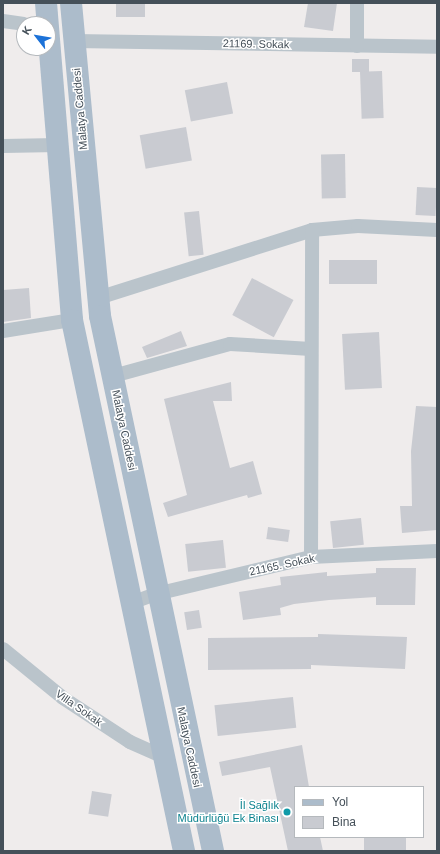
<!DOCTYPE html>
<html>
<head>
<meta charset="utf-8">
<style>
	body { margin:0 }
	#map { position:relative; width:440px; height:854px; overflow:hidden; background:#efecec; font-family:Arial,sans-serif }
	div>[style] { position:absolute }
	.building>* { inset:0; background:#c9cbd1; transform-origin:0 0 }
	.minor>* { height:14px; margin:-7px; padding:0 7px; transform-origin:7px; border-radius:7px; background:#bac4cb }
	.primary>* { height:22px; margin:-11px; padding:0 11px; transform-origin:11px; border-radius:11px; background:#acbccb }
	.dots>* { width:11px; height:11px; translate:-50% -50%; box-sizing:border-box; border:2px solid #fff; border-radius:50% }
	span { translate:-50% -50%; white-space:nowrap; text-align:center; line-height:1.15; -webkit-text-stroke:3px #fff; paint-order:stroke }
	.street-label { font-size:11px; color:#455059 }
	.culture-label { font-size:11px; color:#0d838f }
	.right { translate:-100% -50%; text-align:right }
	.frame { position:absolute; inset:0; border:4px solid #455059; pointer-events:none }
	.legend { position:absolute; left:294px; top:786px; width:130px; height:52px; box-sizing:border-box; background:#fff; border:1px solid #b5b9bd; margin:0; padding:5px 7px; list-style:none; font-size:12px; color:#455059 }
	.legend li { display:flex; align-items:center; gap:8px; height:20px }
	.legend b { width:20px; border:1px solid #b5b9bd }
	.north { position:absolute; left:16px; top:16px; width:40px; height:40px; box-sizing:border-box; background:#fff; border:1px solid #b5b9bd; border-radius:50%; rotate:301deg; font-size:11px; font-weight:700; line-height:16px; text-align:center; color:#455059 }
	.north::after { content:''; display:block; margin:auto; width:14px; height:18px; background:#1c72d8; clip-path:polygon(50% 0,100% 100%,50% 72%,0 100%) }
</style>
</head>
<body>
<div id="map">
	<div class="building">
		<i style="left:116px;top:3px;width:29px;height:14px"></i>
		<i style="clip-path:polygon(308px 3px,337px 3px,333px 31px,304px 27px)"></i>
		<i style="left:352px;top:59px;width:17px;height:13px"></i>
		<i style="left:382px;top:71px;width:47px;height:22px;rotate:88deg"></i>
		<i style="left:227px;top:82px;width:32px;height:43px;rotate:79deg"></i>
		<i style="left:186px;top:127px;width:34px;height:47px;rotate:80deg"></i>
		<i style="left:345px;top:154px;width:44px;height:24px;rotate:89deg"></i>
		<i style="left:417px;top:187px;width:20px;height:28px;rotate:3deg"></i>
		<i style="left:199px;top:211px;width:44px;height:15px;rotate:84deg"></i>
		<i style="left:377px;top:260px;width:24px;height:48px;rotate:90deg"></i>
		<i style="left:252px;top:278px;width:47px;height:42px;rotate:28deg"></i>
		<i style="clip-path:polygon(29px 288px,31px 318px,3px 322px,3px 290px)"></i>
		<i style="clip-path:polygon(181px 331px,187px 346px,147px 358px,142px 347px)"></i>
		<i style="left:379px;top:332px;width:56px;height:37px;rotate:87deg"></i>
		<i style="clip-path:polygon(231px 382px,232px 401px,213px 401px,230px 468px,253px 461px,262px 494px,248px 498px,247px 495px,168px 517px,163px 503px,187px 495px,164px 399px)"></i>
		<i style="clip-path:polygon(416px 406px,437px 407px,437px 530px,402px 533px,400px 506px,412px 506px,411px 451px)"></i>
		<i style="left:361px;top:518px;width:27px;height:31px;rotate:84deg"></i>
		<i style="left:268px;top:527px;width:22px;height:12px;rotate:8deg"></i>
		<i style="left:223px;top:540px;width:28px;height:38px;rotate:84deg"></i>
		<i style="clip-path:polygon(376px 568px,416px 568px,415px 605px,376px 605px,376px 597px,329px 600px,294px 604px,280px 608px,281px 615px,243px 620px,239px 592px,281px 585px,280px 577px,327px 572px,327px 576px,376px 573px)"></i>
		<i style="left:199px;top:610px;width:18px;height:15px;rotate:81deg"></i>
		<i style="clip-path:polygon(318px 634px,407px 637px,405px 669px,311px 665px,311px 669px,208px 670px,208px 638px,318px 637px)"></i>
		<i style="left:293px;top:697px;width:31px;height:79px;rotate:84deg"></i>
		<i style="clip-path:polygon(302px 745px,309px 787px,295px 787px,295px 837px,320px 837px,323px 851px,288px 851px,270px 767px,222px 776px,219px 762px)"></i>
		<i style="left:92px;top:791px;width:20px;height:23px;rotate:9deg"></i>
		<i style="left:364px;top:837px;width:42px;height:14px"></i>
	</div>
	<div class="minor">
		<i style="left:3px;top:21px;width:21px;rotate:8deg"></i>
		<i style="left:74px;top:41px;width:363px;rotate:0.9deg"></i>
		<i style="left:357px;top:46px;width:43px;rotate:-90deg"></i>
		<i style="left:3px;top:146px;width:55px;rotate:-1deg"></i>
		<i style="left:98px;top:298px;width:225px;rotate:-17.6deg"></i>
		<i style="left:312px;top:230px;width:46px;rotate:-5deg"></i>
		<i style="left:358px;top:226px;width:79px;rotate:2.9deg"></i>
		<i style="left:3px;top:331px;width:70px;rotate:-9.1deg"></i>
		<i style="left:113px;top:376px;width:121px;rotate:-15.3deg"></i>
		<i style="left:230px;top:344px;width:81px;rotate:3.5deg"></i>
		<i style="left:311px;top:557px;width:327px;rotate:-89.8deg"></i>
		<i style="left:131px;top:603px;width:27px;rotate:-20deg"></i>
		<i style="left:156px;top:594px;width:159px;rotate:-13.4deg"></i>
		<i style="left:311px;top:557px;width:126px;rotate:-2.7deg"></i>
		<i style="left:3px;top:649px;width:77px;rotate:39.2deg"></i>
		<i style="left:63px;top:698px;width:80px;rotate:33.3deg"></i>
		<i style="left:130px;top:742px;width:36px;rotate:24deg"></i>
	</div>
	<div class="primary">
		<i style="left:46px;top:3px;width:318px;rotate:85.3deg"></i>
		<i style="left:72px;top:320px;width:543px;rotate:78.09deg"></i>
		<i style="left:71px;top:3px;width:314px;rotate:84.7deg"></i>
		<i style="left:100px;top:316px;width:547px;rotate:78.07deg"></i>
	</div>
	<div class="dots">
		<i style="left:287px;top:812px;background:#0f9aa8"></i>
	</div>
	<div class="street-label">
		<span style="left:256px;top:44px;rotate:1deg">21169. Sokak</span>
		<span style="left:80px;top:109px;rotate:-95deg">Malatya Caddesi</span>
		<span style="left:124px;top:430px;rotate:78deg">Malatya Caddesi</span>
		<span style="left:282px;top:565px;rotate:-12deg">21165. Sokak</span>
		<span style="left:79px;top:708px;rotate:35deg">Villa Sokak</span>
		<span style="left:189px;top:747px;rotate:78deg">Malatya Caddesi</span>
	</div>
	<div class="culture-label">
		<span class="right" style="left:279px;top:812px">İl Sağlık<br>Müdürlüğü Ek Binası</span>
	</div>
	<div class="frame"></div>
	<ul class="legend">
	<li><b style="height:5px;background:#acbccb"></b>Yol</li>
	<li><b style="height:11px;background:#c9cbd1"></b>Bina</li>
	</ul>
	<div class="north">K</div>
</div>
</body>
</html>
